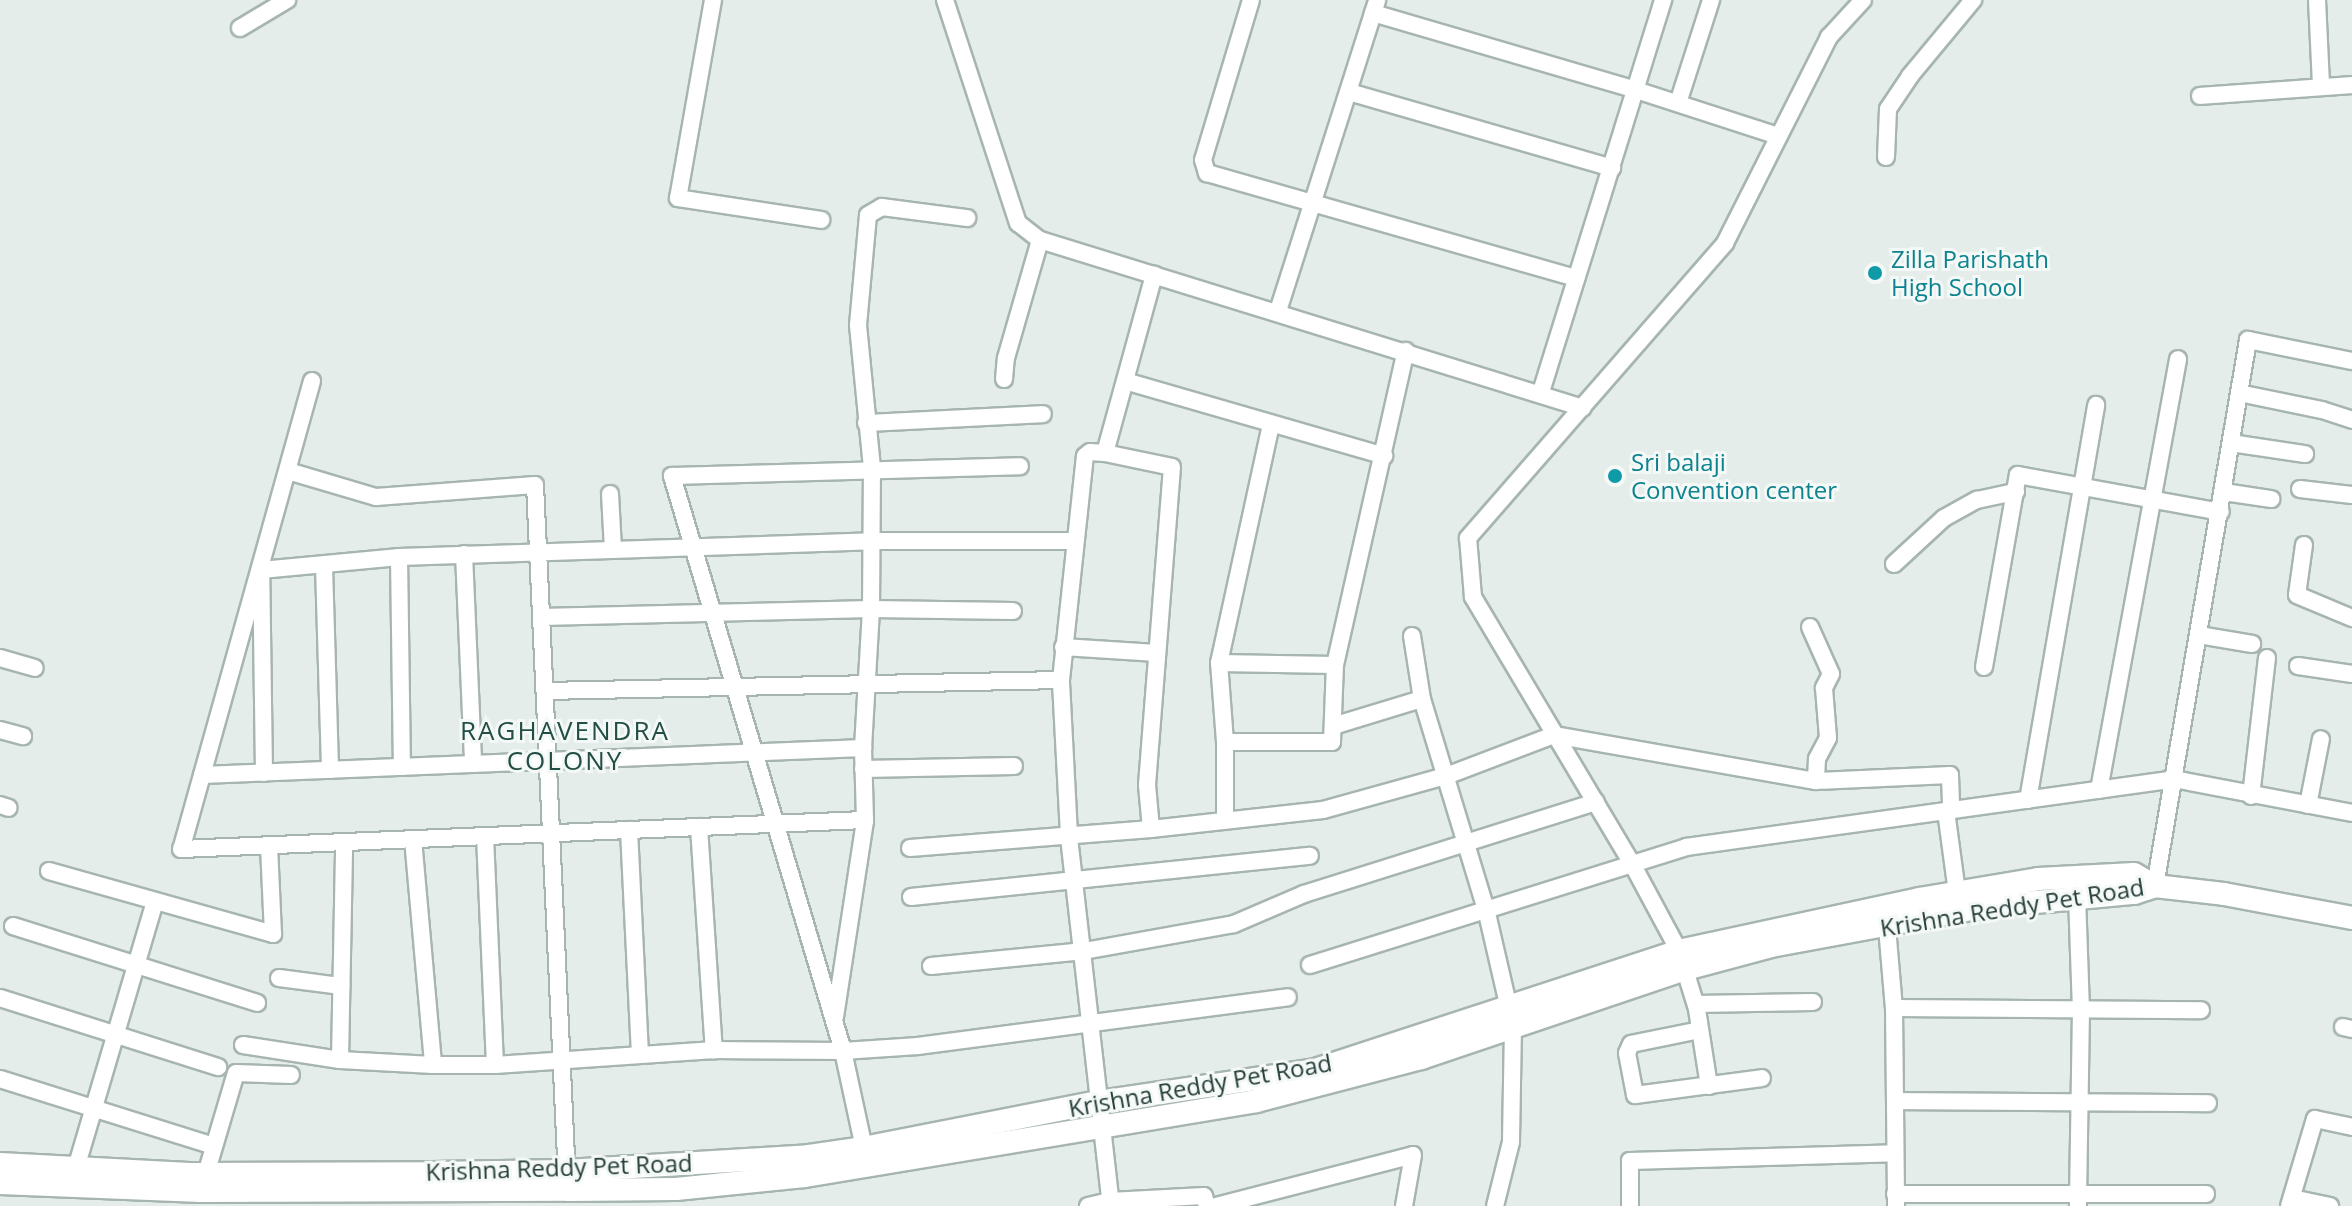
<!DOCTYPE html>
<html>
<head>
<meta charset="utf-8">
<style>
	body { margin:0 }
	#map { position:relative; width:2352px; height:1206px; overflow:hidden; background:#e4ede9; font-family:"Open Sans",sans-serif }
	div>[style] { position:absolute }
	.roads { filter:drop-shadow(2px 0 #a7b5b0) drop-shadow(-2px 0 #a7b5b0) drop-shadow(0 2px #a7b5b0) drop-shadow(0 -2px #a7b5b0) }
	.street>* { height:16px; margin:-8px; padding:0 8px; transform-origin:8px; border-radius:8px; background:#fff }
	.secondary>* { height:22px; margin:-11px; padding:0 11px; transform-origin:11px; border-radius:11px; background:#fff }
	.dots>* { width:22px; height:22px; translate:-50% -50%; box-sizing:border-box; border:4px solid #f4f9f7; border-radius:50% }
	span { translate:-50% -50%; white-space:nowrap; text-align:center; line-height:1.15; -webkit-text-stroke:6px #f4f9f7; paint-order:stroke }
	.culture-label { font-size:24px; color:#0d838f }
	.left { translate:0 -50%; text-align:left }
	.street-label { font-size:24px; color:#253d38 }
	.neighbourhood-label { font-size:26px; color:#224e45; letter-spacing:2px }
</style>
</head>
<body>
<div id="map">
	<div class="roads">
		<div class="street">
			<i style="left:713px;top:0;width:201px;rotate:100deg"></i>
			<i style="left:678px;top:198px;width:145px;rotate:8.7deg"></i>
			<i style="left:945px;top:0;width:235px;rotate:71.9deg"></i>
			<i style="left:1018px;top:223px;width:28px;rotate:38deg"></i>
			<i style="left:1040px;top:240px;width:568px;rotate:17.19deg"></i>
			<i style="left:1251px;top:0;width:167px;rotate:106.7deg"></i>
			<i style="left:1203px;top:160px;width:14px;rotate:73deg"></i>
			<i style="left:1207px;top:173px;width:384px;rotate:15.9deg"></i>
			<i style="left:2317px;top:0;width:86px;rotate:87.3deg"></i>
			<i style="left:1373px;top:13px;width:274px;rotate:16.3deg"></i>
			<i style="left:1636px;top:90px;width:149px;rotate:17.9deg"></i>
			<i style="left:240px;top:28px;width:55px;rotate:-30.8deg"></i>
			<i style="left:1349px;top:92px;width:274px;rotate:16.1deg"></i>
			<i style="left:2200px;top:96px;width:152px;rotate:-4.1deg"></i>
			<i style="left:1678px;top:103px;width:108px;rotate:-72.2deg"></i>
			<i style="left:1886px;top:157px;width:48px;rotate:-87.6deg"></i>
			<i style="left:1888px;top:109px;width:40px;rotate:-56deg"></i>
			<i style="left:1910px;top:76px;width:99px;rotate:-50.3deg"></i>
			<i style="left:1278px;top:311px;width:326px;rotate:-72.3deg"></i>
			<i style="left:1004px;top:379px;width:21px;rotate:-85deg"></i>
			<i style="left:1006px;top:358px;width:123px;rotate:-73.9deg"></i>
			<i style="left:312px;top:381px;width:486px;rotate:105.6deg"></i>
			<i style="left:181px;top:849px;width:685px;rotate:-2.43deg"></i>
			<i style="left:1125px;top:381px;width:270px;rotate:16.1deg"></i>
			<i style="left:1541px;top:392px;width:411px;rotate:-72.7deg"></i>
			<i style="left:2239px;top:393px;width:85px;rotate:11.6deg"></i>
			<i style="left:2322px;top:410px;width:32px;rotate:18deg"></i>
			<i style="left:866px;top:423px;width:177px;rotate:-2.9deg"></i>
			<i style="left:2231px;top:443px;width:75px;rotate:8.5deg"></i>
			<i style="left:1105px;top:453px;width:68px;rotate:11.8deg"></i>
			<i style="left:1172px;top:467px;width:319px;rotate:94.5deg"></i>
			<i style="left:1147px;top:785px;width:44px;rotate:84.8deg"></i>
			<i style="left:288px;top:471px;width:92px;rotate:16.5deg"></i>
			<i style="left:376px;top:497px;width:159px;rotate:-4.3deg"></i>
			<i style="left:535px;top:485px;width:696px;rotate:87.36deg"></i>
			<i style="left:2300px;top:489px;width:52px;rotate:6.6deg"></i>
			<i style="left:2224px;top:492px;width:48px;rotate:8.5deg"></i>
			<i style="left:610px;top:494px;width:56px;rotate:86.9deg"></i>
			<i style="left:2304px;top:545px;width:50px;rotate:98deg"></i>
			<i style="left:2297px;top:595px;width:60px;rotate:22.7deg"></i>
			<i style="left:464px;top:554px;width:210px;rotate:87.5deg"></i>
			<i style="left:399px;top:557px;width:210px;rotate:89.2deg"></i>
			<i style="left:1894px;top:564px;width:68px;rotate:-42.6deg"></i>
			<i style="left:1944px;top:518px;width:38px;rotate:-29deg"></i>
			<i style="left:1977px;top:500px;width:40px;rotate:-12deg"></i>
			<i style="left:324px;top:566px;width:204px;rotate:88.3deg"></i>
			<i style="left:541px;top:617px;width:330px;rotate:-1.4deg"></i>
			<i style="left:871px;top:609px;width:142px;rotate:0.8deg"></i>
			<i style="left:1810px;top:627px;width:51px;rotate:65.9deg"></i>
			<i style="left:1831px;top:674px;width:16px;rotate:117deg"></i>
			<i style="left:1824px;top:688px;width:50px;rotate:85.4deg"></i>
			<i style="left:1828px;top:738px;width:24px;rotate:118deg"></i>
			<i style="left:1817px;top:759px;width:22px;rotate:93deg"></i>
			<i style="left:2199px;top:635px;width:54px;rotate:9.6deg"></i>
			<i style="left:1412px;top:636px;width:64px;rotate:81deg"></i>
			<i style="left:1422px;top:699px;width:220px;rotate:73.1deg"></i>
			<i style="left:1486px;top:909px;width:120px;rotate:77deg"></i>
			<i style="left:1513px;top:1026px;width:116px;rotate:91deg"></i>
			<i style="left:1511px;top:1142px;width:66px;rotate:104deg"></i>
			<i style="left:1063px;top:647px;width:94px;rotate:3.7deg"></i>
			<i style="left:0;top:658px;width:36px;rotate:16deg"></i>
			<i style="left:1219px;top:663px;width:116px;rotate:1deg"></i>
			<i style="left:2298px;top:666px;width:55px;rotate:8.4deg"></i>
			<i style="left:1984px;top:667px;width:195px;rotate:-80deg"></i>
			<i style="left:2018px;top:475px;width:206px;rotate:10.3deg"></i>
			<i style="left:545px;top:691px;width:516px;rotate:-1.22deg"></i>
			<i style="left:1333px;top:726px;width:93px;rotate:-16.9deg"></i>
			<i style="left:0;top:730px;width:24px;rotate:15deg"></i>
			<i style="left:1225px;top:742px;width:107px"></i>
			<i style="left:1332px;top:742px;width:77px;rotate:-87.8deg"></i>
			<i style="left:1335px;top:665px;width:322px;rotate:-77.3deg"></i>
			<i style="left:863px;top:769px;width:151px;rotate:-1.1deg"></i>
			<i style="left:264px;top:773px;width:203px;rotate:-90.8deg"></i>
			<i style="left:261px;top:570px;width:139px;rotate:-5.4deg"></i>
			<i style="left:399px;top:557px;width:473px;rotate:-1.9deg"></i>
			<i style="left:872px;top:541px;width:202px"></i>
			<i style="left:202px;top:775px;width:662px;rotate:-2.34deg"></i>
			<i style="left:2099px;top:790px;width:438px;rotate:-79.6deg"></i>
			<i style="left:2251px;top:796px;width:139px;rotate:-83.4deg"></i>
			<i style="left:2028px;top:800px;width:401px;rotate:-80.2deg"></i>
			<i style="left:0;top:805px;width:9px;rotate:18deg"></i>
			<i style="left:2308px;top:805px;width:67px;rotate:-78.9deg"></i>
			<i style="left:1946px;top:811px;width:82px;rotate:82.3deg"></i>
			<i style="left:1225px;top:820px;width:78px;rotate:-90deg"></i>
			<i style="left:1225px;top:742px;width:79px;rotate:-94.3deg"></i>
			<i style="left:1219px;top:663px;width:245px;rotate:-77.7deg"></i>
			<i style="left:699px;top:827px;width:224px;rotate:86.2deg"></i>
			<i style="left:629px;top:830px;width:223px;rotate:87.2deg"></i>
			<i style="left:485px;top:836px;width:229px;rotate:87.5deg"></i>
			<i style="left:413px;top:839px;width:227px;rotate:84.9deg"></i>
			<i style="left:910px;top:848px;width:242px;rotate:-4.5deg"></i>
			<i style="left:1151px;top:829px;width:173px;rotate:-6.3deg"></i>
			<i style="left:1323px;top:810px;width:128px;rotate:-15.5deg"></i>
			<i style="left:1446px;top:776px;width:116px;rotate:-20.8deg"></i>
			<i style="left:1554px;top:735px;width:266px;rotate:10deg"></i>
			<i style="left:1816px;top:781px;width:134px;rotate:-2.6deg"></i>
			<i style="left:1950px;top:775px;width:36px;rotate:88deg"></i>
			<i style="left:49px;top:871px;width:233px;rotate:15.7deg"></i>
			<i style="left:273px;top:934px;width:89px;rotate:-92.6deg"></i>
			<i style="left:2155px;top:886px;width:554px;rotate:-80.33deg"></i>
			<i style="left:2248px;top:340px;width:106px;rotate:11.4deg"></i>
			<i style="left:2077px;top:896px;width:113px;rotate:88deg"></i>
			<i style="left:2081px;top:1009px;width:197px;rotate:90.9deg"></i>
			<i style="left:911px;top:897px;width:401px;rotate:-5.9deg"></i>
			<i style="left:13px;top:926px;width:256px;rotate:17.5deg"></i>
			<i style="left:1887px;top:927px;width:81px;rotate:85.1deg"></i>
			<i style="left:1894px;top:1008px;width:198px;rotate:89.4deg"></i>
			<i style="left:1310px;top:965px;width:394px;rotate:-17.4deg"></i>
			<i style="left:1686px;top:847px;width:493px;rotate:-7.9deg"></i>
			<i style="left:2174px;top:779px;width:181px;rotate:10.8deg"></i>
			<i style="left:931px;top:966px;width:154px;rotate:-5.6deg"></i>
			<i style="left:1084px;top:951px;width:152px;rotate:-10.2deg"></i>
			<i style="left:1234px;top:924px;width:76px;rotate:-23.2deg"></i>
			<i style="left:1304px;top:894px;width:306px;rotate:-17.5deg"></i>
			<i style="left:279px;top:978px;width:63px;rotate:7.4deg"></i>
			<i style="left:0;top:998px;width:229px;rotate:17.6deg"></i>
			<i style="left:1696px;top:1004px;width:117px;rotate:-1deg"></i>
			<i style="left:1894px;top:1008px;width:307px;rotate:0.4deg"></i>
			<i style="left:835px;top:1017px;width:199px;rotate:-81.3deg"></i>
			<i style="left:865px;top:820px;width:72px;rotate:-91.6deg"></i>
			<i style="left:863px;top:748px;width:139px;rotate:-86.7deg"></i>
			<i style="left:871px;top:609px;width:141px;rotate:-89.6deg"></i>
			<i style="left:872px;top:468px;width:144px;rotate:-95.6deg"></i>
			<i style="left:858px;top:325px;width:110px;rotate:-84.8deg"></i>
			<i style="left:868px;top:215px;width:16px;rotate:-30deg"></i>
			<i style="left:882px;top:207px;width:86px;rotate:7.4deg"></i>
			<i style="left:2343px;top:1027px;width:9px;rotate:13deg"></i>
			<i style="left:1700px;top:1030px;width:70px;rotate:168.5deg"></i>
			<i style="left:1631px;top:1044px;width:10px;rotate:114deg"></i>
			<i style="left:1627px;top:1053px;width:43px;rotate:79.2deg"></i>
			<i style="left:1635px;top:1095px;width:128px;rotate:-7.6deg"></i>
			<i style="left:243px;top:1045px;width:98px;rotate:8.8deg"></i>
			<i style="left:340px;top:1060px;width:93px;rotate:3.1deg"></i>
			<i style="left:433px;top:1065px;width:62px"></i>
			<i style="left:495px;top:1065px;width:220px;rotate:-3.9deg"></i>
			<i style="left:714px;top:1050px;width:129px;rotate:0.4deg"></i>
			<i style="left:843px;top:1051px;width:75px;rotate:-3.8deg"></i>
			<i style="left:918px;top:1046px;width:373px;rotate:-7.5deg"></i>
			<i style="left:340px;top:1060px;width:218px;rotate:-88.9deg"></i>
			<i style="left:0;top:1079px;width:217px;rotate:17.4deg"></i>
			<i style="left:1709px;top:1086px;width:78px;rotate:-98.9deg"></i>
			<i style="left:1697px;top:1009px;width:61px;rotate:-107.2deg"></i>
			<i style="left:1679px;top:951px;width:101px;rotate:-118.3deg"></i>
			<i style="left:1631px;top:862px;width:309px;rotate:-120.8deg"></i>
			<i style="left:1473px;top:597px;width:59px;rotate:-94.8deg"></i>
			<i style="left:1468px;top:538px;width:391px;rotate:-48.9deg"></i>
			<i style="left:1725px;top:243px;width:231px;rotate:-63.2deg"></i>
			<i style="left:1829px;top:37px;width:50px;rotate:-47.4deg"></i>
			<i style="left:1895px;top:1101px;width:313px;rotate:0.4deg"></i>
			<i style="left:864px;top:1148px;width:99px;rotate:-102.2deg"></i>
			<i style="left:843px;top:1051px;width:600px;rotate:-106.56deg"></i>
			<i style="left:672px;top:476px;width:348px;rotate:-1.6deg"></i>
			<i style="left:76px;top:1168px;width:277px;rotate:-73.5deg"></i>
			<i style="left:206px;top:1174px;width:105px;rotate:-73.5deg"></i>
			<i style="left:236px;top:1073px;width:55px;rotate:2.1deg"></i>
			<i style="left:1895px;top:1194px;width:311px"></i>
			<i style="left:2292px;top:1198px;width:39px;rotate:12deg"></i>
			<i style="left:1088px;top:1206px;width:23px;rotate:-13deg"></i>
			<i style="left:1110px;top:1201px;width:94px;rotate:-3deg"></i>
			<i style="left:1204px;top:1196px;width:10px;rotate:73deg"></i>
			<i style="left:1111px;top:1206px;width:373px;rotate:-96.5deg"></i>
			<i style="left:1069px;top:835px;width:155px;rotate:-93deg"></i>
			<i style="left:1061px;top:680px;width:225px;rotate:-83.9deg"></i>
			<i style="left:1085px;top:456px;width:6px;rotate:-39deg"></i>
			<i style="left:1090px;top:452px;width:15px;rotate:4deg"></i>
			<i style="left:1105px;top:453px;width:185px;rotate:-74.6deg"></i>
			<i style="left:1216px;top:1206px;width:203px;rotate:-14.5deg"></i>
			<i style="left:1413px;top:1155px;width:52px;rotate:100deg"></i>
			<i style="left:1630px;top:1206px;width:45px;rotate:-90deg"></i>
			<i style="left:1630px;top:1161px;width:265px;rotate:-1.7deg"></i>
			<i style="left:2289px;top:1206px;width:91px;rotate:-73.4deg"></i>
			<i style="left:2315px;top:1119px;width:38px;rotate:12deg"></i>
		</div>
		<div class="secondary">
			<i style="left:0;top:1164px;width:194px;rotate:3deg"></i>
			<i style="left:194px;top:1174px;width:239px;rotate:-0.2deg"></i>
			<i style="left:433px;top:1173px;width:133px;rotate:-0.9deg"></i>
			<i style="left:566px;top:1171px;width:243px;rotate:-3.5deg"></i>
			<i style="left:809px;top:1156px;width:56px;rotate:-8.3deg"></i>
			<i style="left:864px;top:1148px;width:239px;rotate:-11.1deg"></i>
			<i style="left:1099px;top:1102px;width:218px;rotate:-8.4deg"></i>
			<i style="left:1315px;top:1070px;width:383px;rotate:-18.1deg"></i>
			<i style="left:1679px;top:951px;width:246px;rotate:-12.2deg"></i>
			<i style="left:1919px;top:899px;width:121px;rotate:-9.5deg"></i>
			<i style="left:2038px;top:879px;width:96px;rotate:-3deg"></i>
			<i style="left:2134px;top:874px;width:24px;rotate:30deg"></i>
			<i style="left:2155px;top:886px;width:69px;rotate:6.6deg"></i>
			<i style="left:2224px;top:894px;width:130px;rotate:10.6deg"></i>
			<i style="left:0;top:1183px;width:201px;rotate:2.3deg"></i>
			<i style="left:201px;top:1191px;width:367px;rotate:-0.2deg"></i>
			<i style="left:568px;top:1190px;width:108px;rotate:-0.5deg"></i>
			<i style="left:676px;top:1189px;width:129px;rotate:-5.8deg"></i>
			<i style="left:804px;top:1176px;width:458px;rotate:-9.4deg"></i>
			<i style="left:1256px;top:1101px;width:171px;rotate:-14.6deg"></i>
			<i style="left:1421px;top:1058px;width:280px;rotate:-18.6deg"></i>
			<i style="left:1686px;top:969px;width:88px;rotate:-15.1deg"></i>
			<i style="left:1771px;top:946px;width:215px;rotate:-10.5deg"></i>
			<i style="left:1982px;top:907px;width:153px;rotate:-5.3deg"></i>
			<i style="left:2134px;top:893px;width:22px;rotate:-18deg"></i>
		</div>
	</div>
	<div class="dots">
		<i style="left:1875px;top:273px;background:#0f9aa8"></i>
		<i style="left:1615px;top:476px;background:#0f9aa8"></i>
	</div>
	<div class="culture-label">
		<span class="left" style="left:1891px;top:273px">Zilla Parishath<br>High School</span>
		<span class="left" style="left:1631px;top:476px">Sri balaji<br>Convention center</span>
	</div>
	<div class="street-label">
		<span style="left:2012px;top:907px;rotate:-9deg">Krishna Reddy Pet Road</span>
		<span style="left:1200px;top:1085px;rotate:-10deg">Krishna Reddy Pet Road</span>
		<span style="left:559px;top:1167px;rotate:-2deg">Krishna Reddy Pet Road</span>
	</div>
	<div class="neighbourhood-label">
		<span style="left:565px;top:746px">RAGHAVENDRA<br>COLONY</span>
	</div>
</div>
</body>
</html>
